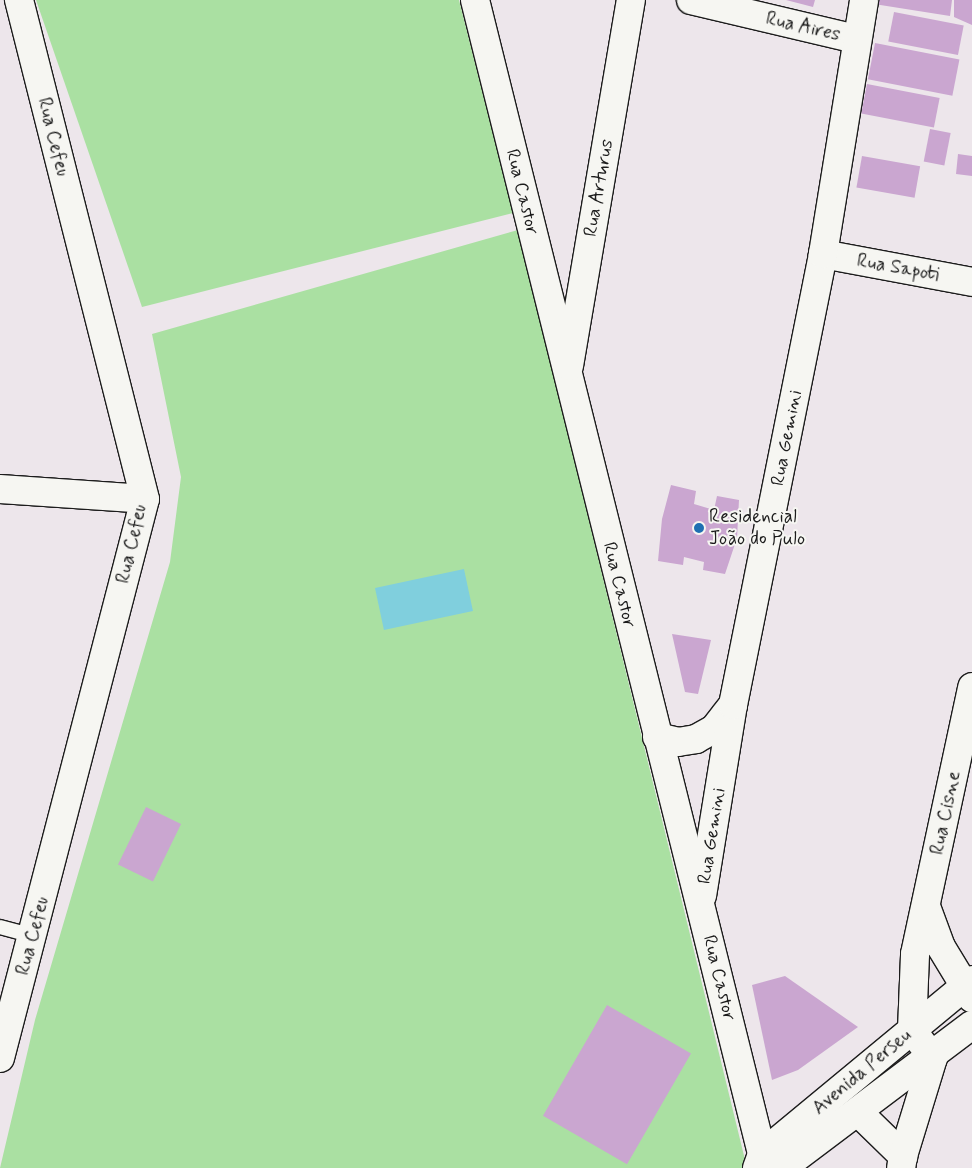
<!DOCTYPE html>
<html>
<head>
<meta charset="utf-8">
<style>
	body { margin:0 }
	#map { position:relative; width:972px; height:1168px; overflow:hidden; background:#ede6eb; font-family:Mynerve,sans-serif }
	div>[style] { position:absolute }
	.green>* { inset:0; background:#aae0a2 }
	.water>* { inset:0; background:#80cfdd; transform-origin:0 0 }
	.building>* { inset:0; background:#caa6d0; transform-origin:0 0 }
	.roads { filter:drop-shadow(1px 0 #1c1c1c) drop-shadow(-1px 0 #1c1c1c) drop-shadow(0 1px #1c1c1c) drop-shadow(0 -1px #1c1c1c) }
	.service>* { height:14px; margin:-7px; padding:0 7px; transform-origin:7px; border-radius:7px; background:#f6f6f2 }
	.minor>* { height:28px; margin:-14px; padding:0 14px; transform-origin:14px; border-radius:14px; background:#f6f6f2 }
	.dots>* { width:14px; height:14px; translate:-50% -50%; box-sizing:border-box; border:2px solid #f6f6f2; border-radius:50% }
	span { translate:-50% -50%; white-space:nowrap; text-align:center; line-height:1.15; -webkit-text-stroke:4px #f6f6f2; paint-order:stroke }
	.street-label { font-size:19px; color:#1c1c1c }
	.poi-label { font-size:19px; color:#1c1c1c }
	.left { translate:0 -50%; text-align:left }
</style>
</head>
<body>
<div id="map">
	<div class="green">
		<i style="clip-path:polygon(36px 0,459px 0,513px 213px,142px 307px)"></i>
		<i style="clip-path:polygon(518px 230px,747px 1168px,0 1168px,35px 1020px,170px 562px,181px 477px,152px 334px)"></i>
	</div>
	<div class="water">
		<i style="left:464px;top:569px;width:43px;height:91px;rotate:78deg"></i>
	</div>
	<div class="building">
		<i style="clip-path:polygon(786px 0,815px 0,813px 7px)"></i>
		<i style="clip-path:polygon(875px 0,952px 0,950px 16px,874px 4px)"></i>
		<i style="clip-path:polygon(954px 0,972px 0,972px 25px,954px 17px)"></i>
		<i style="left:894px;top:12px;width:71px;height:30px;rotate:11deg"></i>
		<i style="left:875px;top:43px;width:86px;height:37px;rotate:11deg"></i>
		<i style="left:867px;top:84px;width:74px;height:30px;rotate:11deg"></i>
		<i style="left:930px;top:129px;width:21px;height:33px;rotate:11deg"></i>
		<i style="clip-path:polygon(958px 154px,972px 156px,972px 176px,956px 174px)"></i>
		<i style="left:862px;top:156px;width:59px;height:32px;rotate:10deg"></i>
		<i style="clip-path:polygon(671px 485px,696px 491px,694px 504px,714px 510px,717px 496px,739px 500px,737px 538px,725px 574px,703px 570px,704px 562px,684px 557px,683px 565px,658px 561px,662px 519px)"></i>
		<i style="clip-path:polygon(672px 634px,711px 640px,698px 694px,685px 692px)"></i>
		<i style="left:146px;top:807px;width:39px;height:64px;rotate:26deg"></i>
		<i style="clip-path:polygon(785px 976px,858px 1027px,798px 1070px,772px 1080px,752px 985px)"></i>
		<i style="left:607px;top:1005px;width:97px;height:128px;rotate:30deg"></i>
	</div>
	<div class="roads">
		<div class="service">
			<i style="left:0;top:927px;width:35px;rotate:15deg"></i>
		</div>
		<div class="minor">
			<i style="left:475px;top:0;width:1189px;rotate:76.03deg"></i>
			<i style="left:762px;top:1154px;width:17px;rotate:57deg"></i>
			<i style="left:691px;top:0;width:170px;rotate:13.3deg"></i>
			<i style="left:823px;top:254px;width:152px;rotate:10.6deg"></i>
			<i style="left:569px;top:366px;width:371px;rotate:-80.4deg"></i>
			<i style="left:0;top:489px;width:145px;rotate:3.9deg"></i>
			<i style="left:657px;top:737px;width:22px;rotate:13deg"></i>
			<i style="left:678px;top:742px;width:18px;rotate:-9deg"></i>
			<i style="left:696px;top:739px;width:21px;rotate:-29deg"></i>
			<i style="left:714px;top:729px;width:31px;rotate:-52deg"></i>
			<i style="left:702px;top:896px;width:193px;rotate:-80.8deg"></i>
			<i style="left:733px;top:705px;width:460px;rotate:-78.7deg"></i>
			<i style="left:823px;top:254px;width:257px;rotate:-80.8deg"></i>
			<i style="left:927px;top:909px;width:40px;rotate:69.8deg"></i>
			<i style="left:941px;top:947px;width:60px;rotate:58.7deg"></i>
			<i style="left:0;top:1058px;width:577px;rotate:-75.46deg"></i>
			<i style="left:145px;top:499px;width:515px;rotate:-104.17deg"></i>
			<i style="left:859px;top:1113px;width:62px;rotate:44.3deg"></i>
			<i style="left:903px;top:1156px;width:12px;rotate:99deg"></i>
			<i style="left:903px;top:1156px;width:102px;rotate:-73deg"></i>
			<i style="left:933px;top:1058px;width:35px;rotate:-127deg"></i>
			<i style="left:912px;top:1030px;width:76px;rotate:-87.7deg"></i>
			<i style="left:915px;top:954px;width:273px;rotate:-77.9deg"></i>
			<i style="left:757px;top:1168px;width:15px;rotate:-70deg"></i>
			<i style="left:762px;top:1154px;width:273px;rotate:-39.6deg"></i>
			<i style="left:782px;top:1168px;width:238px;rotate:-37deg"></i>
		</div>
	</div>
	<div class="dots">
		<i style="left:699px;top:528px;background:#1f6fb2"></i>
	</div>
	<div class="street-label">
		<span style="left:803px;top:27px;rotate:13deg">Rua Aires</span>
		<span style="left:53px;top:137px;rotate:76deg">Rua Cefeu</span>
		<span style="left:599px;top:188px;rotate:-80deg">Rua Arturus</span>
		<span style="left:522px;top:192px;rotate:76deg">Rua Castor</span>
		<span style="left:898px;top:268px;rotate:10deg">Rua Sapoti</span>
		<span style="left:787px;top:438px;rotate:-79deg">Rua Gemini</span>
		<span style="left:132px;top:544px;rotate:-77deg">Rua Cefeu</span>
		<span style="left:619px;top:585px;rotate:76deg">Rua Castor</span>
		<span style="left:946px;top:813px;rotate:-78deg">Rua Cisne</span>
		<span style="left:712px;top:836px;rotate:-81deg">Rua Gemini</span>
		<span style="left:33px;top:936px;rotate:-75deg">Rua Cefeu</span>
		<span style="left:719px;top:978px;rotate:76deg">Rua Castor</span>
		<span style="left:862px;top:1072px;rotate:-40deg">Avenida Perseu</span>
	</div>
	<div class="poi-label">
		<span class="left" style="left:709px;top:528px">Residencial<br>João do Pulo</span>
	</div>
</div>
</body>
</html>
